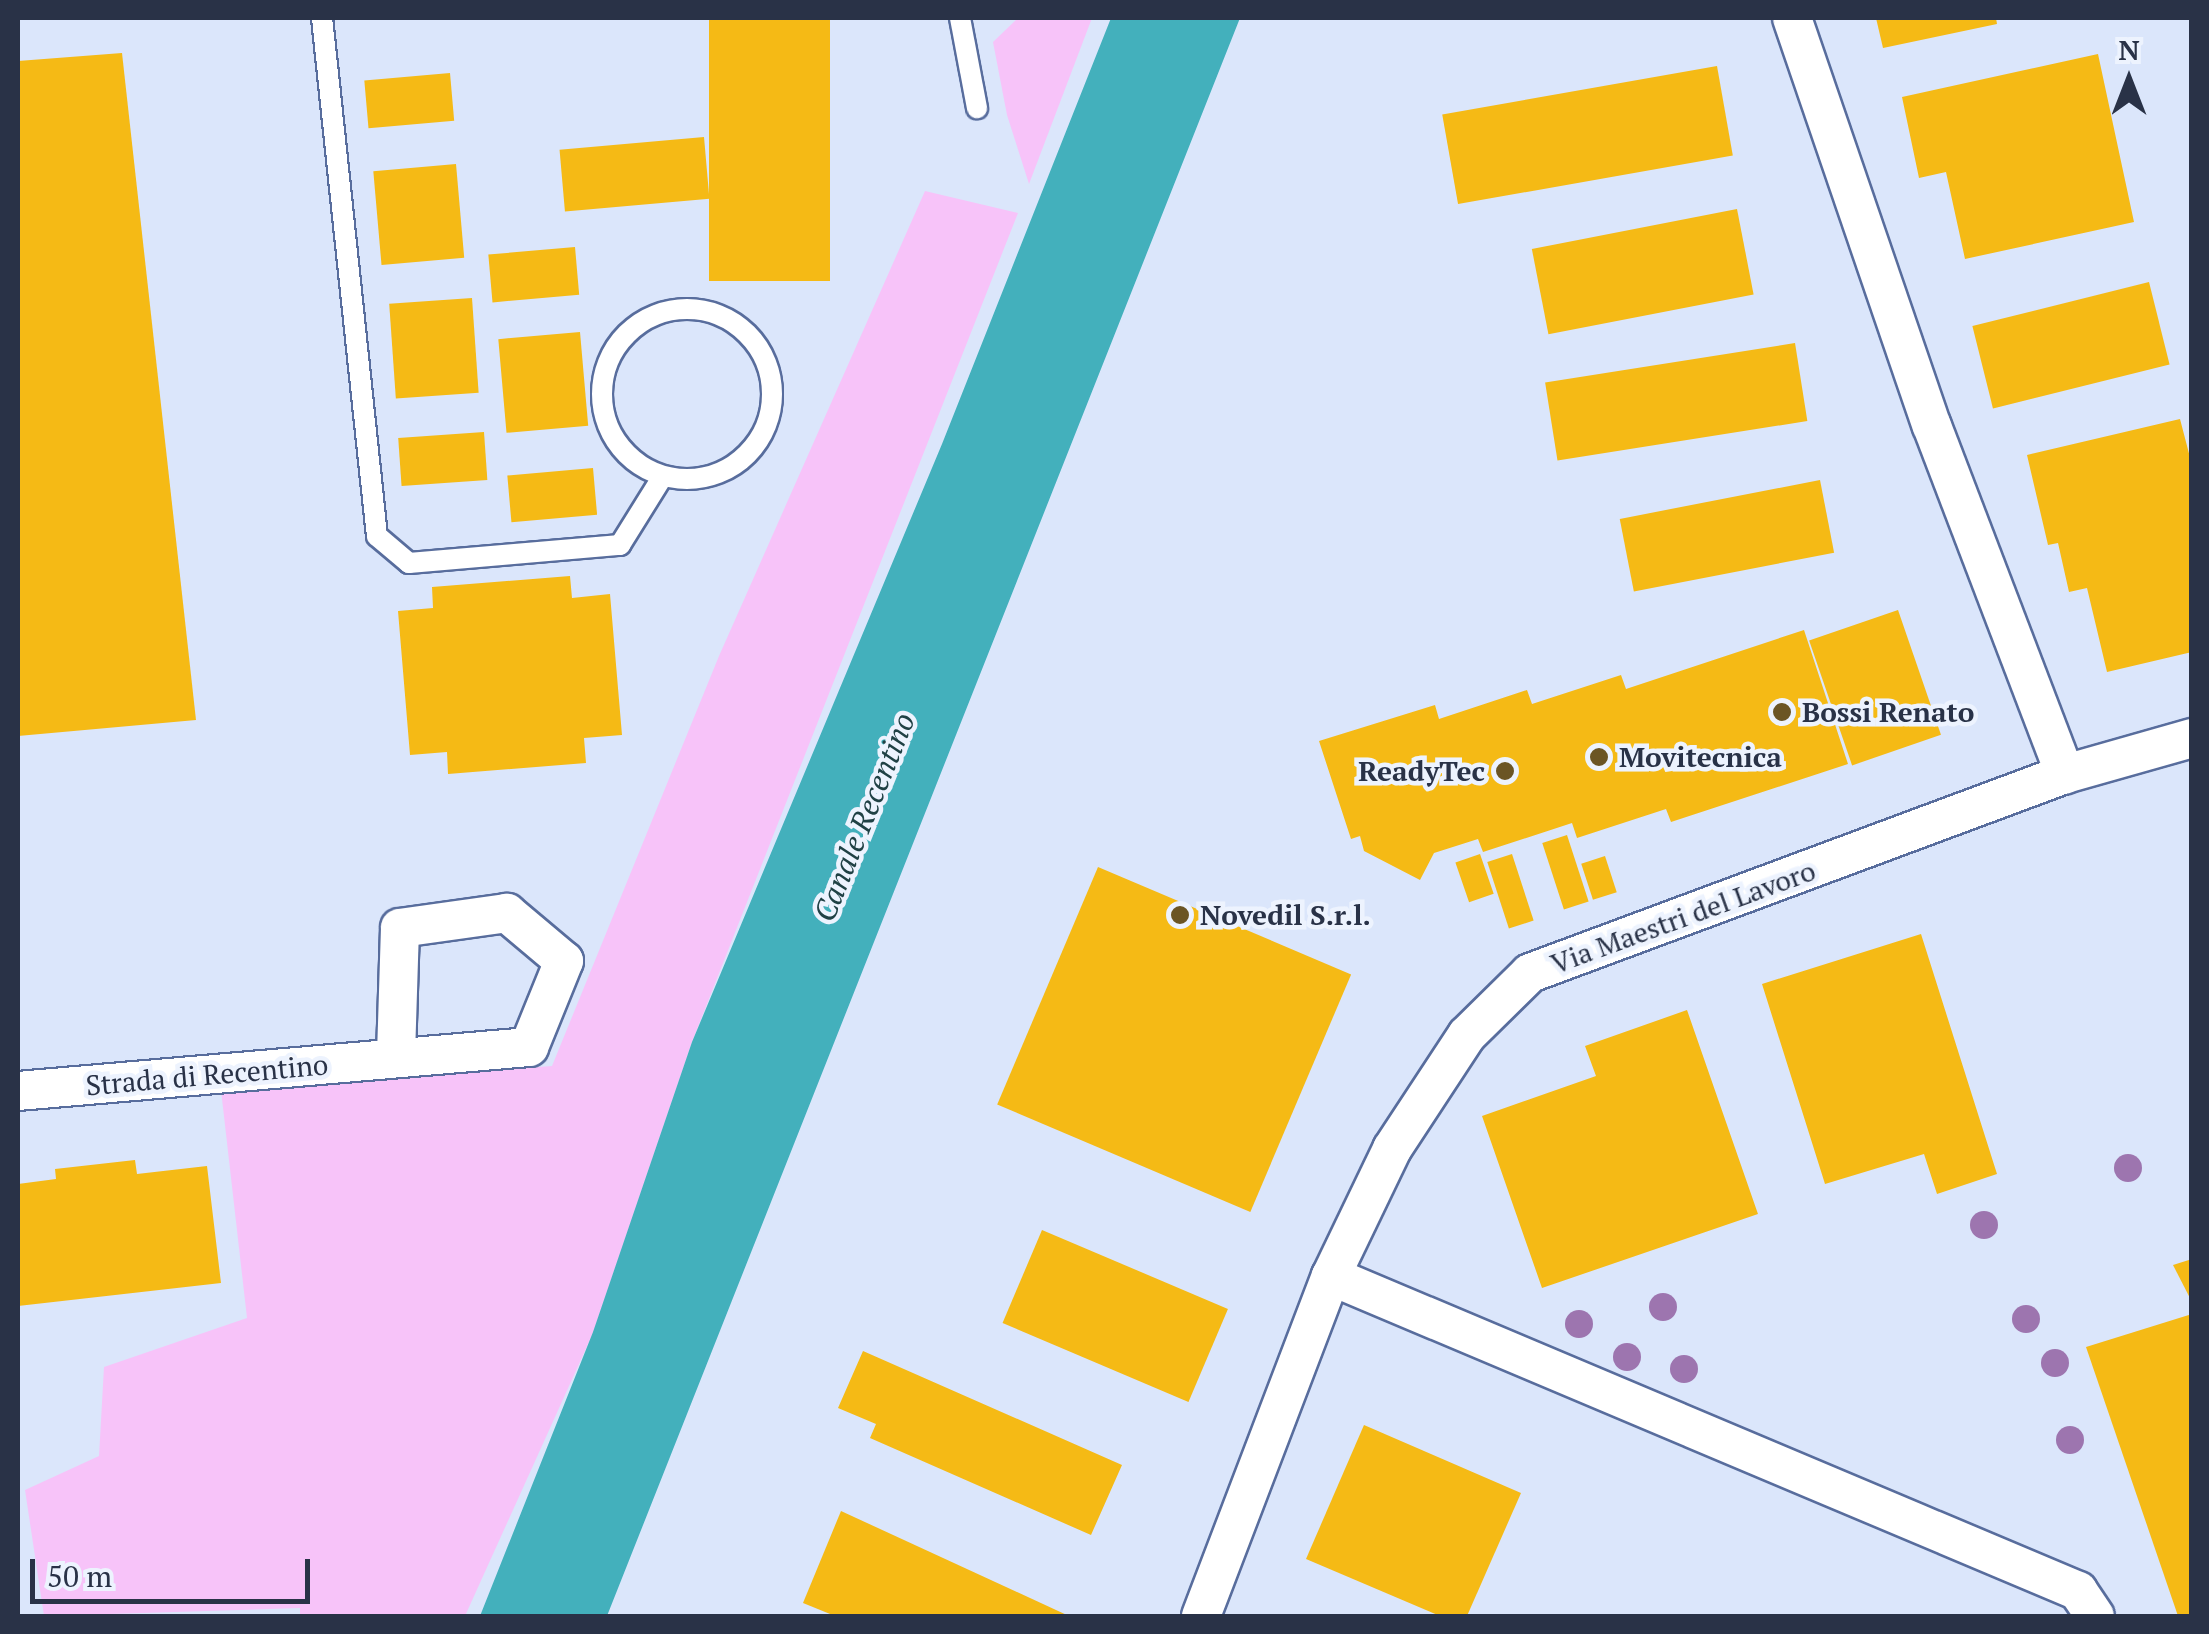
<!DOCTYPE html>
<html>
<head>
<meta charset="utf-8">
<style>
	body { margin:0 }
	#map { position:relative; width:2209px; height:1634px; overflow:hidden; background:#dbe6fb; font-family:"PT Serif",serif }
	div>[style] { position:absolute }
	.green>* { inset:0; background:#f7c3f9 }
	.water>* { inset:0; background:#43b0bc }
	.building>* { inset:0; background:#f5ba15; transform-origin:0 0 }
	.roads { filter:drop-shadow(2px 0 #586d9d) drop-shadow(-2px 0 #586d9d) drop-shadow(0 2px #586d9d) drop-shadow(0 -2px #586d9d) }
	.lane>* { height:20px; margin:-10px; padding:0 10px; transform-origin:10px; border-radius:10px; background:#fff }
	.lane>.ring { margin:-10px; padding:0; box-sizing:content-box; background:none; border:20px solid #fff; border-radius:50% }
	.street>* { height:38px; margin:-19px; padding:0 19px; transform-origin:19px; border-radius:19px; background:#fff }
	.trees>* { width:28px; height:28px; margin:-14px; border-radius:50%; background:#9d75af }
	.dots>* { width:28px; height:28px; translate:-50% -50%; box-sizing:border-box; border:5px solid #edf3fe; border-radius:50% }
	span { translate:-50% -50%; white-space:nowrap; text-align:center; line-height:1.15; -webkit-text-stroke:9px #edf3fe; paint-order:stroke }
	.poi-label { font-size:28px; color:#293247; font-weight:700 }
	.left { translate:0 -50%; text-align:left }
	.right { translate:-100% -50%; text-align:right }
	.street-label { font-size:28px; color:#293247 }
	.water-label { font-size:30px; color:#204145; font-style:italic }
	.frame { position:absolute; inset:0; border:20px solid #293247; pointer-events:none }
	.north { position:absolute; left:2079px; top:30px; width:100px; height:100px; -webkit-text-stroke:8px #edf3fe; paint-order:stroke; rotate:0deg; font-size:28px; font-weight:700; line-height:40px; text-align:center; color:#293247 }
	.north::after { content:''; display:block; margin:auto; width:35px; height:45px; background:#293247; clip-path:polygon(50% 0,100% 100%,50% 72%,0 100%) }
	.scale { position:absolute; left:30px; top:1559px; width:280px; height:45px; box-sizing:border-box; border:5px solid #293247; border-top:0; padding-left:12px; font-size:30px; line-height:35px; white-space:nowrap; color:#293247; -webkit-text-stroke:8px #edf3fe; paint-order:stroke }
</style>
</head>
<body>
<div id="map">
	<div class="green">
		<i style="clip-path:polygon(1018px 18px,1092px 18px,1029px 184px,1007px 115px,993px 42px)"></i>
		<i style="clip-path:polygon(925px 191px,1018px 213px,692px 1042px,593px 1333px,465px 1616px,300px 1616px,300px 1608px,44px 1616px,25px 1490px,99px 1456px,104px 1367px,247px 1318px,221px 1090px,552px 1066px,719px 656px)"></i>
	</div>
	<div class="water">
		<i style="clip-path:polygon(1111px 18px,1240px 18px,607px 1616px,480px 1616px,593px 1332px,692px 1042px,942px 444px)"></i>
	</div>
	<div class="building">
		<i style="left:709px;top:18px;width:121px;height:263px"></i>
		<i style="clip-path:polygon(1876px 18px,1996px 18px,1997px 24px,1883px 48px)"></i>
		<i style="clip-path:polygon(122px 53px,196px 720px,18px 736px,18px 61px)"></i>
		<i style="clip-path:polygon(2098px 54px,2134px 222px,1965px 259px,1946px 172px,1919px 178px,1902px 97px)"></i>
		<i style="left:1717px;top:66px;width:91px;height:279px;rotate:80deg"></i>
		<i style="left:450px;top:73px;width:48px;height:86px;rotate:85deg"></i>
		<i style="left:704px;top:137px;width:62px;height:145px;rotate:85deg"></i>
		<i style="left:456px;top:164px;width:94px;height:83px;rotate:85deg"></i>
		<i style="left:1737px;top:209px;width:87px;height:209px;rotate:79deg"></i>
		<i style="left:575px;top:247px;width:48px;height:87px;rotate:85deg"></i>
		<i style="left:2149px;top:282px;width:85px;height:182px;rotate:76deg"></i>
		<i style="left:472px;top:298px;width:95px;height:83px;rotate:86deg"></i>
		<i style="left:580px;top:332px;width:94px;height:82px;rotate:85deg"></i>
		<i style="left:1795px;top:343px;width:79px;height:253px;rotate:81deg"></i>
		<i style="clip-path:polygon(2180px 419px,2192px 465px,2192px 652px,2107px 672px,2087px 588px,2069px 592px,2058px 543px,2048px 545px,2027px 455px)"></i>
		<i style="left:484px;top:432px;width:48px;height:86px;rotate:86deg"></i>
		<i style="left:593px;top:468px;width:47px;height:86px;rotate:85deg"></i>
		<i style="left:1820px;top:480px;width:74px;height:204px;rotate:79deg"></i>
		<i style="clip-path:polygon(570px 576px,572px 598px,610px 594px,622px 735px,584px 738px,586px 763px,448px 774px,447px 752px,410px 755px,398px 611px,433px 608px,432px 587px)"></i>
		<i style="left:1898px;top:610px;width:132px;height:94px;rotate:71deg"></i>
		<i style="clip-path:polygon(1804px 630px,1848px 764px,1671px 822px,1666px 809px,1577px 838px,1572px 823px,1483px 852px,1478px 839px,1434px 853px,1420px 880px,1364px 851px,1360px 836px,1351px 839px,1319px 741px,1435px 705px,1439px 719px,1527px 690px,1532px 704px,1621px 675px,1626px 689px)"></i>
		<i style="left:1567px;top:835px;width:70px;height:26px;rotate:72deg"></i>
		<i style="left:1480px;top:854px;width:42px;height:26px;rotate:71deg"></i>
		<i style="left:1512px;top:854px;width:70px;height:26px;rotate:72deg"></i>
		<i style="left:1605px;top:856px;width:38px;height:25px;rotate:72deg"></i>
		<i style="left:1098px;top:867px;width:275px;height:258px;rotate:23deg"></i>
		<i style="clip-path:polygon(1921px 934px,1997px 1174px,1937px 1194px,1924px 1154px,1825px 1184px,1762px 984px)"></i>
		<i style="clip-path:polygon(1687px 1010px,1758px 1214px,1542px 1288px,1482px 1116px,1596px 1076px,1585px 1046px)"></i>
		<i style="clip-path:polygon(135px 1160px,137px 1174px,207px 1166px,221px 1283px,18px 1306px,18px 1184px,56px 1179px,55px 1169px)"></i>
		<i style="left:1042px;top:1230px;width:202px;height:101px;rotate:23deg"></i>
		<i style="clip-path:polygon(2192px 1259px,2192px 1302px,2173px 1265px)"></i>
		<i style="clip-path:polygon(2192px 1314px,2192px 1616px,2178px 1616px,2086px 1347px)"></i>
		<i style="clip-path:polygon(863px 1351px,1122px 1465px,1091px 1535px,870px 1438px,876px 1424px,838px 1408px)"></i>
		<i style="clip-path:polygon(1364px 1425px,1521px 1493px,1467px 1616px,1440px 1616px,1306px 1559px)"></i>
		<i style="clip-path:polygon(841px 1511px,1069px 1616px,835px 1616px,803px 1603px)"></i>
	</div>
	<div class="roads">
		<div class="lane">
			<i style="left:322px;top:18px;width:521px;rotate:83.94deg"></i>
			<i style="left:377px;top:536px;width:42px;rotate:40.2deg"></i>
			<i style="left:409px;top:563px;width:212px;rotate:-4.9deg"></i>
			<i style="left:620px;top:545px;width:81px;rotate:-58.1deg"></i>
			<i style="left:960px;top:18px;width:92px;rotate:79.3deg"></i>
			<i class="ring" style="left:602px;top:309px;width:150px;height:150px"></i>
		</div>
		<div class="street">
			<i style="left:1792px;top:18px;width:431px;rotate:71.1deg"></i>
			<i style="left:1932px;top:426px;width:373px;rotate:69.1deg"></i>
			<i style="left:18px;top:1091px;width:513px;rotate:-4.92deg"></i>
			<i style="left:529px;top:1047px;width:93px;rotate:-67.9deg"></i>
			<i style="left:564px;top:961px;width:75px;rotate:-139.9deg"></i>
			<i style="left:507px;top:913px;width:108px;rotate:172deg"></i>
			<i style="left:400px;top:928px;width:130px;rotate:91.8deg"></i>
			<i style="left:1331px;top:1276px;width:811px;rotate:22.86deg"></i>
			<i style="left:2078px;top:1591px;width:30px;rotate:56deg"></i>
			<i style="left:1201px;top:1616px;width:364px;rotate:-69.1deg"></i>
			<i style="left:1331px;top:1276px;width:141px;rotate:-64.3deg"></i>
			<i style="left:1392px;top:1149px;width:136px;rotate:-56.7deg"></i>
			<i style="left:1467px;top:1035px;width:88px;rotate:-44.5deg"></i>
			<i style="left:1530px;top:973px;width:571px;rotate:-20.4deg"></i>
			<i style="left:2065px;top:774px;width:132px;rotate:-15.8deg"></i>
		</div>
	</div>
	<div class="trees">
		<i style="left:2128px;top:1168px"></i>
		<i style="left:1984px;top:1225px"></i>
		<i style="left:1663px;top:1307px"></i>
		<i style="left:2026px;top:1319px"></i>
		<i style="left:1579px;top:1324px"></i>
		<i style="left:1627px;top:1357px"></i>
		<i style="left:2055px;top:1363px"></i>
		<i style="left:1684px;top:1369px"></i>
		<i style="left:2070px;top:1440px"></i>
	</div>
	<div class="dots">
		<i style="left:1782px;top:712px;background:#6b5524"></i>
		<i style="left:1599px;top:757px;background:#6b5524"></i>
		<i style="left:1505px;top:771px;background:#6b5524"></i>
		<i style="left:1180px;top:915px;background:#6b5524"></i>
	</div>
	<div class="poi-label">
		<span class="left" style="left:1802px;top:712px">Bossi Renato</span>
		<span class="left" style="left:1619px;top:757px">Movitecnica</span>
		<span class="right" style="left:1485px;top:771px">ReadyTec</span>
		<span class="left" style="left:1200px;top:915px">Novedil S.r.l.</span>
	</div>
	<div class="street-label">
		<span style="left:1683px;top:917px;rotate:-20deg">Via Maestri del Lavoro</span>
		<span style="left:207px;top:1075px;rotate:-5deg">Strada di Recentino</span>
	</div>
	<div class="water-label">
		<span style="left:864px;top:817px;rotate:-68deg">Canale Recentino</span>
	</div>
	<div class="frame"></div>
	<div class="north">N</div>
	<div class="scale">50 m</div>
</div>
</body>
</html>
